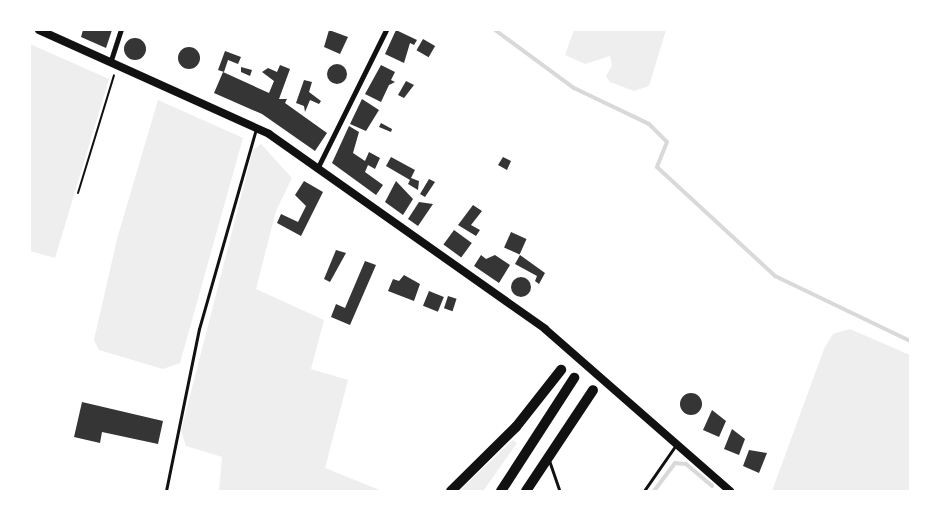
<!DOCTYPE html>
<html>
<head>
<meta charset="utf-8">
<style>
	body { margin:0 }
	#map { position:relative; width:940px; height:521px; overflow:hidden; background:#fff; font-family:"DM Sans",sans-serif }
	div>[style] { position:absolute }
	.green>* { inset:0; background:#eee }
	.stream>* { height:4px; margin:-2px; padding:0 2px; transform-origin:2px; border-radius:2px; background:#d9d9d9 }
	.building>* { inset:0; background:#353535; transform-origin:0 0 }
	.round { border-radius:50% }
	.path>* { height:2px; margin:-1px; padding:0 1px; transform-origin:1px; border-radius:1px; background:#111 }
	.service>* { height:2.5px; margin:-1.25px; padding:0 1.25px; transform-origin:1.25px; border-radius:1.25px; background:#111 }
	.minor>* { height:5px; margin:-2.5px; padding:0 2.5px; transform-origin:2.5px; border-radius:2.5px; background:#111 }
	.secondary>* { height:8px; margin:-4px; padding:0 4px; transform-origin:4px; border-radius:4px; background:#111 }
	.motorway>* { height:10px; margin:-5px; padding:0 5px; transform-origin:5px; border-radius:5px; background:#111 }
	span { translate:-50% -50%; white-space:nowrap; text-align:center; line-height:1.15; -webkit-text-stroke:5px #fff; paint-order:stroke }
	.frame { position:absolute; inset:0; border:31px solid #fff; pointer-events:none }
</style>
</head>
<body>
<div id="map">
	<div class="green">
		<i style="clip-path:polygon(574px 30px,666px 30px,649px 86px,634px 91px,610px 82px,606px 76px,612px 66px,610px 56px,585px 64px,565px 55px)"></i>
		<i style="clip-path:polygon(30px 44px,109px 79px,55px 258px,30px 251px)"></i>
		<i style="clip-path:polygon(158px 100px,243px 138px,180px 363px,163px 369px,99px 350px,94px 340px,117px 239px)"></i>
		<i style="clip-path:polygon(261px 144px,292px 178px,276px 211px,256px 289px,324px 320px,311px 369px,348px 380px,325px 468px,382px 491px,219px 491px,222px 457px,186px 446px,181px 431px,253px 150px)"></i>
		<i style="clip-path:polygon(850px 329px,910px 355px,910px 491px,772px 491px,824px 349px,833px 334px)"></i>
		<i style="clip-path:polygon(513px 440px,517px 443px,483px 491px,459px 491px)"></i>
	</div>
	<div class="stream">
		<i style="left:495px;top:30px;width:98px;rotate:36.3deg"></i>
		<i style="left:574px;top:88px;width:83px;rotate:25.6deg"></i>
		<i style="left:649px;top:124px;width:25px;rotate:45deg"></i>
		<i style="left:667px;top:142px;width:27px;rotate:112deg"></i>
		<i style="left:657px;top:167px;width:161px;rotate:42.7deg"></i>
		<i style="left:775px;top:276px;width:150px;rotate:25.7deg"></i>
		<i style="left:654px;top:491px;width:35px;rotate:-53deg"></i>
		<i style="left:675px;top:463px;width:11px;rotate:5deg"></i>
		<i style="left:686px;top:464px;width:34px;rotate:40deg"></i>
	</div>
	<div class="building">
		<i style="clip-path:polygon(83px 30px,112px 30px,106px 48px,81px 37px)"></i>
		<i style="clip-path:polygon(329px 30px,348px 37px,340px 54px,324px 47px)"></i>
		<i style="clip-path:polygon(396px 30px,417px 40px,414px 45px,410px 43px,404px 63px,385px 54px)"></i>
		<i class="round" style="left:124px;top:38px;width:22px;height:22px"></i>
		<i style="left:423px;top:39px;width:14px;height:13px;rotate:30deg"></i>
		<i class="round" style="left:178px;top:47px;width:22px;height:22px"></i>
		<i style="clip-path:polygon(225px 51px,241px 57px,238px 64px,228px 60px,224px 72px,218px 70px)"></i>
		<i class="round" style="left:327px;top:64px;width:20px;height:20px"></i>
		<i style="clip-path:polygon(280px 65px,290px 69px,279px 99px,287px 99px,285px 103px,327px 133px,315px 151px,262px 114px,214px 93px,223px 72px,269px 93px,274px 81px,262px 72px,268px 68px,277px 72px)"></i>
		<i style="clip-path:polygon(381px 65px,395px 72px,391px 80px,395px 82px,389px 85px,381px 102px,365px 94px)"></i>
		<i style="clip-path:polygon(241px 67px,252px 70px,250px 76px,241px 72px)"></i>
		<i style="clip-path:polygon(304px 80px,312px 82px,309px 92px,321px 101px,319px 104px,310px 100px,305px 112px,304px 106px,296px 103px)"></i>
		<i style="clip-path:polygon(406px 81px,414px 85px,404px 98px,398px 95px)"></i>
		<i style="clip-path:polygon(362px 99px,379px 110px,366px 131px,350px 124px)"></i>
		<i style="clip-path:polygon(381px 123px,392px 129px,391px 132px,379px 127px)"></i>
		<i style="clip-path:polygon(349px 126px,359px 132px,353px 153px,365px 161px,369px 152px,380px 158px,375px 169px,368px 165px,365px 172px,383px 185px,376px 195px,332px 163px)"></i>
		<i style="clip-path:polygon(391px 157px,415px 170px,411px 178px,419px 181px,418px 190px,408px 184px,410px 180px,386px 166px)"></i>
		<i style="clip-path:polygon(503px 157px,511px 161px,507px 170px,498px 165px)"></i>
		<i style="clip-path:polygon(429px 179px,435px 182px,425px 197px,420px 194px)"></i>
		<i style="clip-path:polygon(304px 181px,323px 192px,301px 236px,277px 223px,281px 214px,298px 222px,306px 206px,295px 195px)"></i>
		<i style="clip-path:polygon(396px 181px,413px 199px,403px 215px,385px 202px)"></i>
		<i style="clip-path:polygon(419px 202px,433px 204px,418px 226px,408px 219px)"></i>
		<i style="clip-path:polygon(473px 205px,482px 211px,471px 225px,480px 230px,476px 236px,458px 225px)"></i>
		<i style="left:454px;top:230px;width:22px;height:18px;rotate:36deg"></i>
		<i style="left:511px;top:232px;width:17px;height:17px;rotate:24deg"></i>
		<i style="clip-path:polygon(336px 250px,346px 253px,330px 282px,324px 279px)"></i>
		<i style="clip-path:polygon(481px 255px,486px 259px,495px 255px,510px 265px,499px 283px,474px 266px)"></i>
		<i style="clip-path:polygon(520px 255px,545px 273px,539px 284px,535px 281px,537px 276px,515px 264px)"></i>
		<i style="clip-path:polygon(365px 261px,376px 265px,350px 325px,331px 317px,336px 304px,345px 308px)"></i>
		<i style="clip-path:polygon(404px 275px,420px 284px,414px 301px,388px 291px,393px 279px,399px 281px)"></i>
		<i class="round" style="left:511px;top:277px;width:20px;height:20px"></i>
		<i style="left:429px;top:291px;width:16px;height:16px;rotate:22deg"></i>
		<i style="left:448px;top:296px;width:9px;height:13px;rotate:18deg"></i>
		<i class="round" style="left:680px;top:393px;width:22px;height:22px"></i>
		<i style="clip-path:polygon(82px 402px,163px 421px,158px 444px,102px 432px,100px 443px,74px 437px)"></i>
		<i style="clip-path:polygon(712px 410px,726px 421px,719px 437px,703px 430px)"></i>
		<i style="clip-path:polygon(732px 429px,745px 439px,739px 455px,724px 449px)"></i>
		<i style="clip-path:polygon(749px 450px,767px 453px,759px 473px,743px 466px)"></i>
	</div>
	<div class="path">
		<i style="left:78px;top:193px;width:123px;rotate:-73deg"></i>
	</div>
	<div class="service">
		<i style="left:550px;top:462px;width:31px;rotate:71deg"></i>
		<i style="left:166px;top:491px;width:165px;rotate:-78.5deg"></i>
		<i style="left:199px;top:329px;width:208px;rotate:-74.1deg"></i>
		<i style="left:644px;top:491px;width:56px;rotate:-55.2deg"></i>
	</div>
	<div class="minor">
		<i style="left:111px;top:60px;width:32px;rotate:-72deg"></i>
		<i style="left:317px;top:169px;width:155px;rotate:-63.6deg"></i>
	</div>
	<div class="secondary">
		<i style="left:39px;top:30px;width:252px;rotate:24.3deg"></i>
		<i style="left:269px;top:134px;width:338px;rotate:35.2deg"></i>
		<i style="left:545px;top:329px;width:246px;rotate:41.2deg"></i>
	</div>
	<div class="motorway">
		<i style="left:451px;top:491px;width:91px;rotate:-44.6deg"></i>
		<i style="left:516px;top:427px;width:73px;rotate:-51.7deg"></i>
		<i style="left:501px;top:491px;width:135px;rotate:-57.1deg"></i>
		<i style="left:526px;top:491px;width:121px;rotate:-56.4deg"></i>
	</div>
	<div class="frame"></div>
</div>
</body>
</html>
